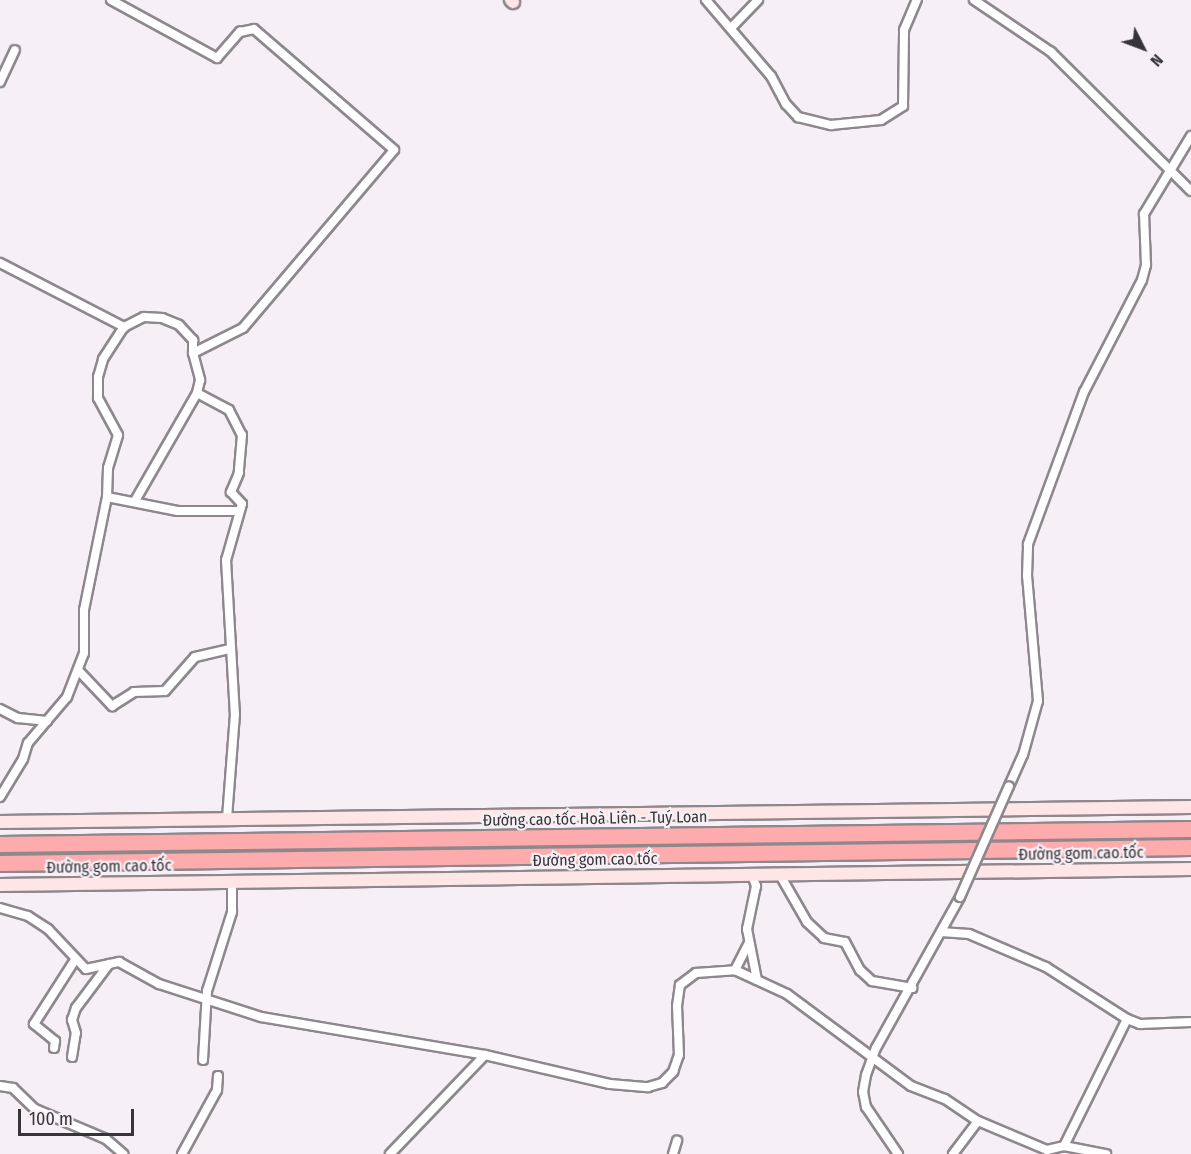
<!DOCTYPE html>
<html>
<head>
<meta charset="utf-8">
<style>
	body { margin:0 }
	#map { position:relative; width:1191px; height:1154px; overflow:hidden; background:#f6f0f6; font-family:"Fira Sans Condensed",sans-serif }
	div>[style] { position:absolute }
	.roads { filter:drop-shadow(2px 0 #8e888d) drop-shadow(-2px 0 #8e888d) drop-shadow(0 2px #8e888d) drop-shadow(0 -2px #8e888d) }
	.street>* { height:8px; margin:-4px; padding:0 4px; transform-origin:4px; border-radius:4px; background:#fff }
	.secondary>* { height:12px; margin:-6px; padding:0 6px; transform-origin:6px; border-radius:6px; background:#fee6e6 }
	.highway>* { height:15px; margin:-7.5px; padding:0 7.5px; transform-origin:7.5px; border-radius:7.5px; background:#fdabad }
	.bridges { filter:drop-shadow(2px 0 #8e888d) drop-shadow(-2px 0 #8e888d) drop-shadow(0 2px #8e888d) drop-shadow(0 -2px #8e888d) }
	.street-bridge>* { height:8px; margin:-4px; padding:0 4px; transform-origin:4px; border-radius:4px; background:#fff }
	span { translate:-50% -50%; white-space:nowrap; text-align:center; line-height:1.15; -webkit-text-stroke:4.5px #f6f0f6; paint-order:stroke }
	.street-label { font-size:16px; color:#373537 }
	.north { position:absolute; left:1113px; top:18px; width:60px; height:60px; -webkit-text-stroke:4px #f6f0f6; paint-order:stroke; rotate:132deg; font-size:16px; font-weight:700; line-height:24px; text-align:center; color:#373537 }
	.north::after { content:''; display:block; margin:auto; width:21px; height:27px; background:#373537; clip-path:polygon(50% 0,100% 100%,50% 72%,0 100%) }
	.scale { position:absolute; left:18px; top:1109px; width:116px; height:27px; box-sizing:border-box; border:3px solid #373537; border-top:0; padding-left:8px; font-size:18px; line-height:21px; white-space:nowrap; color:#373537; -webkit-text-stroke:4px #f6f0f6; paint-order:stroke }
</style>
</head>
<body>
<div id="map">
	<div class="roads">
		<div class="street">
			<i style="left:111px;top:0;width:121px;rotate:28.7deg"></i>
			<i style="left:217px;top:58px;width:35px;rotate:-49deg"></i>
			<i style="left:240px;top:32px;width:14px;rotate:-12deg"></i>
			<i style="left:254px;top:29px;width:185px;rotate:40.8deg"></i>
			<i style="left:394px;top:150px;width:233px;rotate:130.3deg"></i>
			<i style="left:243px;top:328px;width:56px;rotate:153.4deg"></i>
			<i style="left:193px;top:353px;width:28px;rotate:75deg"></i>
			<i style="left:200px;top:380px;width:13px;rotate:103deg"></i>
			<i style="left:197px;top:393px;width:125px;rotate:119.9deg"></i>
			<i style="left:706px;top:0;width:100px;rotate:49.5deg"></i>
			<i style="left:771px;top:76px;width:32px;rotate:62deg"></i>
			<i style="left:786px;top:104px;width:18px;rotate:47deg"></i>
			<i style="left:798px;top:117px;width:34px;rotate:14deg"></i>
			<i style="left:831px;top:125px;width:50px;rotate:-5.7deg"></i>
			<i style="left:881px;top:120px;width:26px;rotate:-32deg"></i>
			<i style="left:903px;top:106px;width:76px;rotate:-89.2deg"></i>
			<i style="left:904px;top:30px;width:33px;rotate:-67deg"></i>
			<i style="left:974px;top:0;width:93px;rotate:34deg"></i>
			<i style="left:1051px;top:52px;width:197px;rotate:44.8deg"></i>
			<i style="left:731px;top:28px;width:39px;rotate:-46deg"></i>
			<i style="left:0;top:82px;width:35px;rotate:-65deg"></i>
			<i style="left:0;top:263px;width:140px;rotate:27.3deg"></i>
			<i style="left:197px;top:393px;width:36px;rotate:28deg"></i>
			<i style="left:229px;top:410px;width:28px;rotate:63deg"></i>
			<i style="left:242px;top:435px;width:38px;rotate:95deg"></i>
			<i style="left:239px;top:473px;width:21px;rotate:113deg"></i>
			<i style="left:231px;top:492px;width:16px;rotate:47deg"></i>
			<i style="left:242px;top:504px;width:58px;rotate:105.9deg"></i>
			<i style="left:226px;top:560px;width:154px;rotate:86.7deg"></i>
			<i style="left:235px;top:714px;width:105px;rotate:94.4deg"></i>
			<i style="left:107px;top:497px;width:72px;rotate:11.2deg"></i>
			<i style="left:178px;top:511px;width:60px"></i>
			<i style="left:78px;top:670px;width:50px;rotate:46.6deg"></i>
			<i style="left:112px;top:706px;width:26px;rotate:-32deg"></i>
			<i style="left:134px;top:692px;width:31px;rotate:-2deg"></i>
			<i style="left:165px;top:691px;width:45px;rotate:-48.6deg"></i>
			<i style="left:195px;top:657px;width:36px;rotate:-13deg"></i>
			<i style="left:0;top:709px;width:20px;rotate:27deg"></i>
			<i style="left:18px;top:718px;width:29px;rotate:6deg"></i>
			<i style="left:1009px;top:786px;width:34px;rotate:-66deg"></i>
			<i style="left:1023px;top:755px;width:56px;rotate:-74.5deg"></i>
			<i style="left:1038px;top:701px;width:125px;rotate:-95deg"></i>
			<i style="left:1027px;top:576px;width:32px;rotate:-88deg"></i>
			<i style="left:1028px;top:544px;width:162px;rotate:-69.8deg"></i>
			<i style="left:1084px;top:392px;width:126px;rotate:-62.6deg"></i>
			<i style="left:1142px;top:280px;width:16px;rotate:-75deg"></i>
			<i style="left:1146px;top:265px;width:51px;rotate:-92.2deg"></i>
			<i style="left:1144px;top:214px;width:91px;rotate:-58.9deg"></i>
			<i style="left:0;top:797px;width:44px;rotate:-58.8deg"></i>
			<i style="left:23px;top:759px;width:17px;rotate:-73deg"></i>
			<i style="left:28px;top:743px;width:60px;rotate:-49.7deg"></i>
			<i style="left:67px;top:697px;width:47px;rotate:-68.9deg"></i>
			<i style="left:84px;top:653px;width:43px;rotate:-90deg"></i>
			<i style="left:84px;top:610px;width:115px;rotate:-78.5deg"></i>
			<i style="left:107px;top:497px;width:29px;rotate:-88deg"></i>
			<i style="left:108px;top:468px;width:34px;rotate:-73deg"></i>
			<i style="left:118px;top:435px;width:42px;rotate:-118.4deg"></i>
			<i style="left:98px;top:398px;width:21px;rotate:-90deg"></i>
			<i style="left:98px;top:377px;width:19px;rotate:-74deg"></i>
			<i style="left:103px;top:359px;width:38px;rotate:-57deg"></i>
			<i style="left:124px;top:327px;width:22px;rotate:-27deg"></i>
			<i style="left:144px;top:317px;width:18px;rotate:3deg"></i>
			<i style="left:162px;top:318px;width:18px;rotate:22deg"></i>
			<i style="left:179px;top:325px;width:21px;rotate:47deg"></i>
			<i style="left:193px;top:340px;width:13px;rotate:90deg"></i>
			<i style="left:752px;top:875px;width:12px;rotate:70deg"></i>
			<i style="left:756px;top:886px;width:44px;rotate:101.8deg"></i>
			<i style="left:747px;top:929px;width:52px;rotate:78.9deg"></i>
			<i style="left:780px;top:875px;width:54px;rotate:60.1deg"></i>
			<i style="left:807px;top:922px;width:23px;rotate:43deg"></i>
			<i style="left:824px;top:938px;width:21px;rotate:11deg"></i>
			<i style="left:845px;top:942px;width:32px;rotate:62deg"></i>
			<i style="left:860px;top:970px;width:16px;rotate:43deg"></i>
			<i style="left:872px;top:981px;width:41px;rotate:9.9deg"></i>
			<i style="left:0;top:908px;width:29px;rotate:16deg"></i>
			<i style="left:28px;top:916px;width:24px;rotate:33deg"></i>
			<i style="left:48px;top:929px;width:55px;rotate:46.5deg"></i>
			<i style="left:86px;top:969px;width:34px;rotate:-12deg"></i>
			<i style="left:119px;top:962px;width:46px;rotate:28.8deg"></i>
			<i style="left:159px;top:984px;width:107px;rotate:17.9deg"></i>
			<i style="left:261px;top:1017px;width:227px;rotate:9.6deg"></i>
			<i style="left:485px;top:1055px;width:128px;rotate:13.1deg"></i>
			<i style="left:610px;top:1084px;width:38px;rotate:5deg"></i>
			<i style="left:648px;top:1087px;width:15px;rotate:-16deg"></i>
			<i style="left:662px;top:1083px;width:16px;rotate:-45deg"></i>
			<i style="left:673px;top:1072px;width:18px;rotate:-71deg"></i>
			<i style="left:679px;top:1055px;width:49px;rotate:-92.3deg"></i>
			<i style="left:677px;top:1006px;width:21px;rotate:-82deg"></i>
			<i style="left:680px;top:985px;width:20px;rotate:-37deg"></i>
			<i style="left:696px;top:973px;width:39px;rotate:-4deg"></i>
			<i style="left:735px;top:970px;width:57px;rotate:24.8deg"></i>
			<i style="left:787px;top:994px;width:154px;rotate:36.6deg"></i>
			<i style="left:911px;top:1086px;width:36px;rotate:21deg"></i>
			<i style="left:945px;top:1099px;width:40px;rotate:34deg"></i>
			<i style="left:978px;top:1121px;width:75px;rotate:22.8deg"></i>
			<i style="left:1047px;top:1150px;width:17px;rotate:-13deg"></i>
			<i style="left:1064px;top:1146px;width:142px;rotate:-63.6deg"></i>
			<i style="left:941px;top:932px;width:28px;rotate:4deg"></i>
			<i style="left:969px;top:934px;width:84px;rotate:23.2deg"></i>
			<i style="left:1046px;top:967px;width:96px;rotate:32.7deg"></i>
			<i style="left:1127px;top:1019px;width:14px;rotate:21deg"></i>
			<i style="left:1140px;top:1024px;width:51px;rotate:-2.2deg"></i>
			<i style="left:735px;top:970px;width:30px;rotate:-63deg"></i>
			<i style="left:54px;top:1048px;width:7px;rotate:-82deg"></i>
			<i style="left:55px;top:1041px;width:27px;rotate:-141deg"></i>
			<i style="left:34px;top:1024px;width:76px;rotate:-57.4deg"></i>
			<i style="left:72px;top:1057px;width:24px;rotate:-81deg"></i>
			<i style="left:76px;top:1033px;width:14px;rotate:-107deg"></i>
			<i style="left:72px;top:1020px;width:13px;rotate:-72deg"></i>
			<i style="left:76px;top:1008px;width:55px;rotate:-53.1deg"></i>
			<i style="left:203px;top:1060px;width:69px;rotate:-86.7deg"></i>
			<i style="left:207px;top:991px;width:83px;rotate:-72.4deg"></i>
			<i style="left:232px;top:912px;width:30px;rotate:-90deg"></i>
			<i style="left:0;top:1086px;width:13px;rotate:9deg"></i>
			<i style="left:13px;top:1088px;width:30px;rotate:44deg"></i>
			<i style="left:35px;top:1109px;width:77px;rotate:22.9deg"></i>
			<i style="left:106px;top:1139px;width:23px;rotate:41deg"></i>
			<i style="left:1064px;top:1146px;width:43px;rotate:10.8deg"></i>
			<i style="left:182px;top:1154px;width:73px;rotate:-61.3deg"></i>
			<i style="left:217px;top:1090px;width:14px;rotate:-86deg"></i>
			<i style="left:390px;top:1154px;width:137px;rotate:-46.2deg"></i>
			<i style="left:673px;top:1154px;width:14px;rotate:-73deg"></i>
			<i style="left:898px;top:1154px;width:57px;rotate:-124.2deg"></i>
			<i style="left:866px;top:1107px;width:15px;rotate:-101deg"></i>
			<i style="left:863px;top:1092px;width:17px;rotate:-80deg"></i>
			<i style="left:866px;top:1075px;width:29px;rotate:-70deg"></i>
			<i style="left:876px;top:1048px;width:173px;rotate:-60.9deg"></i>
			<i style="left:953px;top:1154px;width:41px;rotate:-52.9deg"></i>
		</div>
		<div class="secondary">
			<i style="left:511px;top:0;width:3px;rotate:45deg"></i>
			<i style="left:0;top:822px;width:1191px;rotate:-0.72deg"></i>
			<i style="left:0;top:885px;width:1191px;rotate:-0.77deg"></i>
		</div>
		<div class="highway">
			<i style="left:0;top:844px;width:1191px;rotate:-0.72deg"></i>
			<i style="left:0;top:863px;width:1191px;rotate:-0.77deg"></i>
		</div>
	</div>
	<div class="bridges">
		<div class="street-bridge">
			<i style="left:960px;top:897px;width:121px;rotate:-66.2deg"></i>
		</div>
	</div>
	<div class="street-label">
		<span style="left:595px;top:819px;rotate:-1deg">Đường cao tốc Hoà Liên - Tuý Loan</span>
		<span style="left:1081px;top:854px;rotate:-1deg">Đường gom cao tốc</span>
		<span style="left:595px;top:860px;rotate:-1deg">Đường gom cao tốc</span>
		<span style="left:109px;top:867px;rotate:-1deg">Đường gom cao tốc</span>
	</div>
	<div class="north">N</div>
	<div class="scale">100 m</div>
</div>
</body>
</html>
